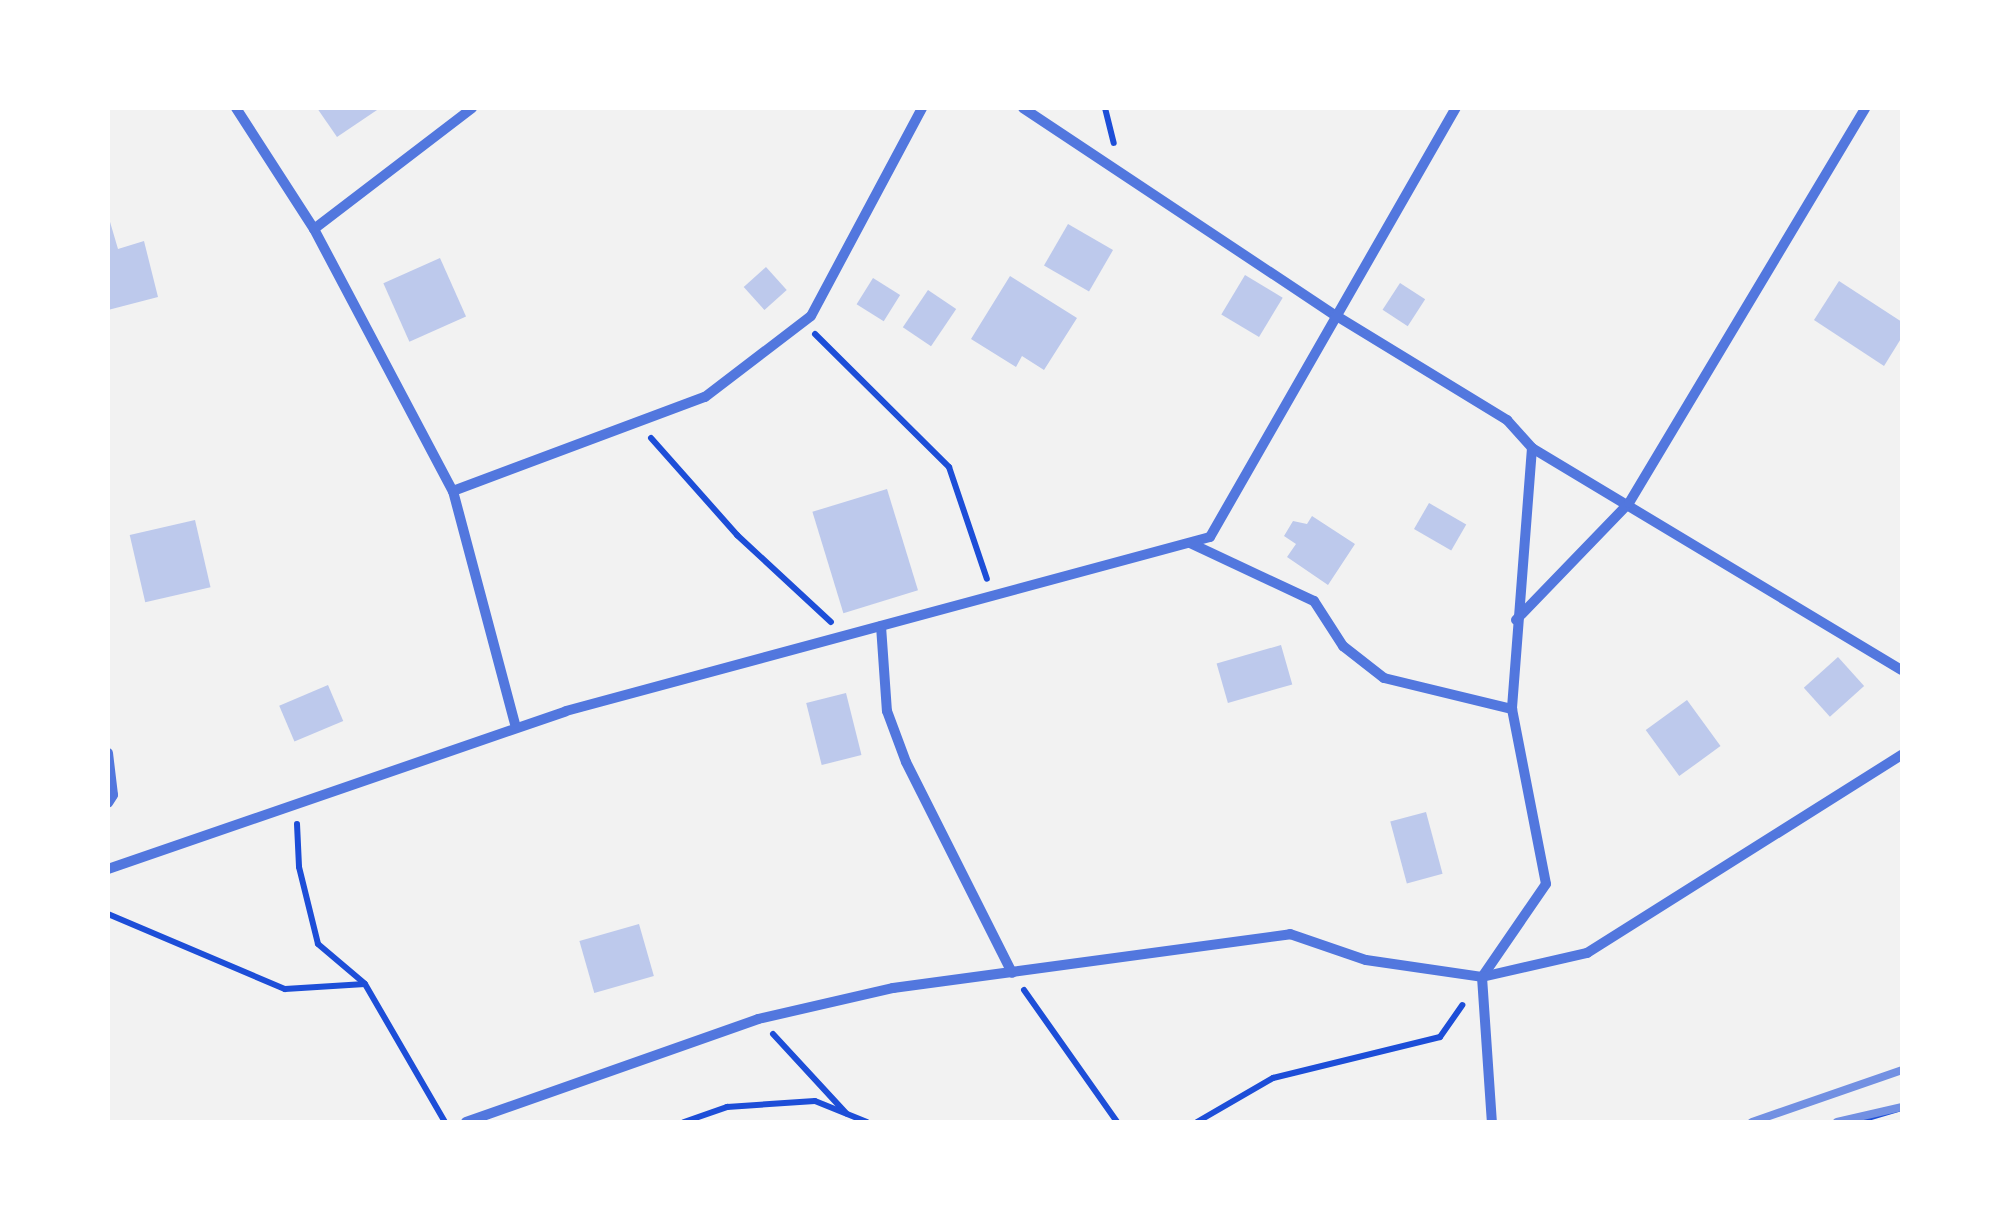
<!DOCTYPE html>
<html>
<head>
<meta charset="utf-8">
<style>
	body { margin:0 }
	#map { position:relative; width:2010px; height:1230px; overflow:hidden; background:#f2f2f2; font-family:Inter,sans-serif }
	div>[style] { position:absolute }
	.building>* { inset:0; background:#bdc9ec; transform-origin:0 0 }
	.path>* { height:6px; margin:-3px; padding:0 3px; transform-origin:3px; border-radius:3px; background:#1d4ed8 }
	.minor>* { height:10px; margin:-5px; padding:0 5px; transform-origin:5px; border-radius:5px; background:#5277de }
	.rail>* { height:8px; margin:-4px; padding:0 4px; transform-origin:4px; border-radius:4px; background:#7290e2 }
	span { translate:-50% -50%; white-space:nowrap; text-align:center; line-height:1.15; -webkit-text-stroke:10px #fff; paint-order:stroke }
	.frame { position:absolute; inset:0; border:110px solid #fff; pointer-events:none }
</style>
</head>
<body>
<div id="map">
	<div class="building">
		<i style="clip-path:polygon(317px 108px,380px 108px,337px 137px)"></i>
		<i style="clip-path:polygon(108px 215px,118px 249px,144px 241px,158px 297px,108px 310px)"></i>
		<i style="left:1068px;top:224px;width:52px;height:48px;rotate:30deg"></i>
		<i style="left:440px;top:258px;width:64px;height:62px;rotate:66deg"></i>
		<i style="left:766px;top:267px;width:31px;height:30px;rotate:48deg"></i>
		<i style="left:1245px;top:275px;width:44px;height:46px;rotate:31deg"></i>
		<i style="clip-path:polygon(1010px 276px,1077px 318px,1044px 370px,1022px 356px,1016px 367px,971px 339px)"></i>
		<i style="left:873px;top:278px;width:32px;height:31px;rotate:32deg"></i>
		<i style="clip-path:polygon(1839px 281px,1902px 322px,1902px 337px,1884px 366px,1814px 320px)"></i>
		<i style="left:1400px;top:283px;width:30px;height:32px;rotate:33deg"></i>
		<i style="left:928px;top:290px;width:34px;height:45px;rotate:34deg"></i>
		<i style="left:887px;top:489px;width:106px;height:78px;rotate:73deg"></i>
		<i style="left:1429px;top:503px;width:43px;height:30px;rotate:30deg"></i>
		<i style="clip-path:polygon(1312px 516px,1355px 544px,1328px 585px,1287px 557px,1296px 544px,1284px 536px,1293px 521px,1307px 524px)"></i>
		<i style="left:195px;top:520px;width:69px;height:67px;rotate:77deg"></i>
		<i style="left:1281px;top:645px;width:41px;height:67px;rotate:74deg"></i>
		<i style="left:1838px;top:657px;width:39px;height:46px;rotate:48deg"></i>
		<i style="left:328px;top:685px;width:39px;height:53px;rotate:67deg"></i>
		<i style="left:846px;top:693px;width:64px;height:41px;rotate:76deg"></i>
		<i style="left:1687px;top:700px;width:57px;height:51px;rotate:54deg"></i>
		<i style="left:1426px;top:812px;width:64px;height:37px;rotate:75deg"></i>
		<i style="left:639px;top:924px;width:54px;height:62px;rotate:74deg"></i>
	</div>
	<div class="path">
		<i style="left:1105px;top:108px;width:36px;rotate:76deg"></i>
		<i style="left:815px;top:334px;width:189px;rotate:44.8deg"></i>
		<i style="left:949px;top:467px;width:118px;rotate:71.3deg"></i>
		<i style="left:651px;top:438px;width:130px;rotate:48.4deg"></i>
		<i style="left:737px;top:535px;width:128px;rotate:42.8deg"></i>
		<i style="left:297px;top:824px;width:43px;rotate:87.3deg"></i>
		<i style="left:299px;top:867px;width:79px;rotate:76.1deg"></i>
		<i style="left:318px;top:944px;width:60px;rotate:40.3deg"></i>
		<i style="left:108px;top:914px;width:192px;rotate:23deg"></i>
		<i style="left:285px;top:989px;width:80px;rotate:-3.6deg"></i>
		<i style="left:365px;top:984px;width:160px;rotate:59.9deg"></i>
		<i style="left:1024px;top:990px;width:161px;rotate:54.8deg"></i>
		<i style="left:773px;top:1034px;width:108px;rotate:47.3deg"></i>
		<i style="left:684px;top:1122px;width:46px;rotate:-19.2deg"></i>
		<i style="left:727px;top:1107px;width:88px;rotate:-3.9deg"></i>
		<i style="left:815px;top:1101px;width:56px;rotate:22deg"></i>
		<i style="left:1197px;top:1122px;width:88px;rotate:-30.1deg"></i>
		<i style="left:1273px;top:1078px;width:172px;rotate:-13.8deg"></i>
		<i style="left:1440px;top:1037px;width:39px;rotate:-55deg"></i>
		<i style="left:1854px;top:1122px;width:50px;rotate:-16.3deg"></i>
	</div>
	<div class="minor">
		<i style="left:236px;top:108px;width:144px;rotate:57.2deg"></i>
		<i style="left:314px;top:229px;width:297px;rotate:62.1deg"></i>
		<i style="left:453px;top:491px;width:244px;rotate:75.1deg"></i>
		<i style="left:1023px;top:108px;width:374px;rotate:33.6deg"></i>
		<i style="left:1335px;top:315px;width:202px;rotate:31.4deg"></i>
		<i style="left:1507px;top:420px;width:38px;rotate:48deg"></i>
		<i style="left:1532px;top:448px;width:262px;rotate:94.4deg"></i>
		<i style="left:1512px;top:709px;width:178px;rotate:79deg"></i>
		<i style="left:1546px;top:884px;width:113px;rotate:124.5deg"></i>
		<i style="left:1482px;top:977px;width:145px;rotate:86.1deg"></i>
		<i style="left:314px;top:229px;width:199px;rotate:-37.4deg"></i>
		<i style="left:1532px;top:448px;width:431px;rotate:31deg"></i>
		<i style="left:453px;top:491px;width:269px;rotate:-20.5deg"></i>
		<i style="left:705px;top:397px;width:133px;rotate:-37.4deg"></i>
		<i style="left:811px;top:316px;width:236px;rotate:-61.9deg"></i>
		<i style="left:1190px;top:543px;width:137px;rotate:25.1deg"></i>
		<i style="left:1314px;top:601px;width:54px;rotate:57.2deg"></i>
		<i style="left:1343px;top:646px;width:52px;rotate:38deg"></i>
		<i style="left:1384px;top:678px;width:132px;rotate:13.6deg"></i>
		<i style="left:1516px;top:620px;width:163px;rotate:-46deg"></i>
		<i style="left:1629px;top:503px;width:460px;rotate:-59.1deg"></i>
		<i style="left:881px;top:626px;width:85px;rotate:86deg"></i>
		<i style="left:887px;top:711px;width:54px;rotate:69.6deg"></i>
		<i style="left:906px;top:762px;width:236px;rotate:63.3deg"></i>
		<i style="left:108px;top:753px;width:42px;rotate:83.2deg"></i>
		<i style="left:113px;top:795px;width:9px;rotate:122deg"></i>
		<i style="left:108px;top:869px;width:484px;rotate:-19deg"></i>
		<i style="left:566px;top:711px;width:667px;rotate:-15.12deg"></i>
		<i style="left:1210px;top:537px;width:495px;rotate:-60.2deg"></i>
		<i style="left:466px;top:1122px;width:310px;rotate:-19.4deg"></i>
		<i style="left:758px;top:1019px;width:139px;rotate:-12.9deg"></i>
		<i style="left:893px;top:988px;width:401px;rotate:-7.7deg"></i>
		<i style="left:1290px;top:934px;width:80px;rotate:18.9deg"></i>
		<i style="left:1366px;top:960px;width:117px;rotate:8.3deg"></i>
		<i style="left:1482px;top:977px;width:108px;rotate:-12.9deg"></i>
		<i style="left:1587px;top:953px;width:372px;rotate:-32.2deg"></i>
	</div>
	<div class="rail">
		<i style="left:1752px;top:1122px;width:159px;rotate:-19.1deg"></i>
		<i style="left:1837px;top:1122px;width:67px;rotate:-13deg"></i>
	</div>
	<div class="frame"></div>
</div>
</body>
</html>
